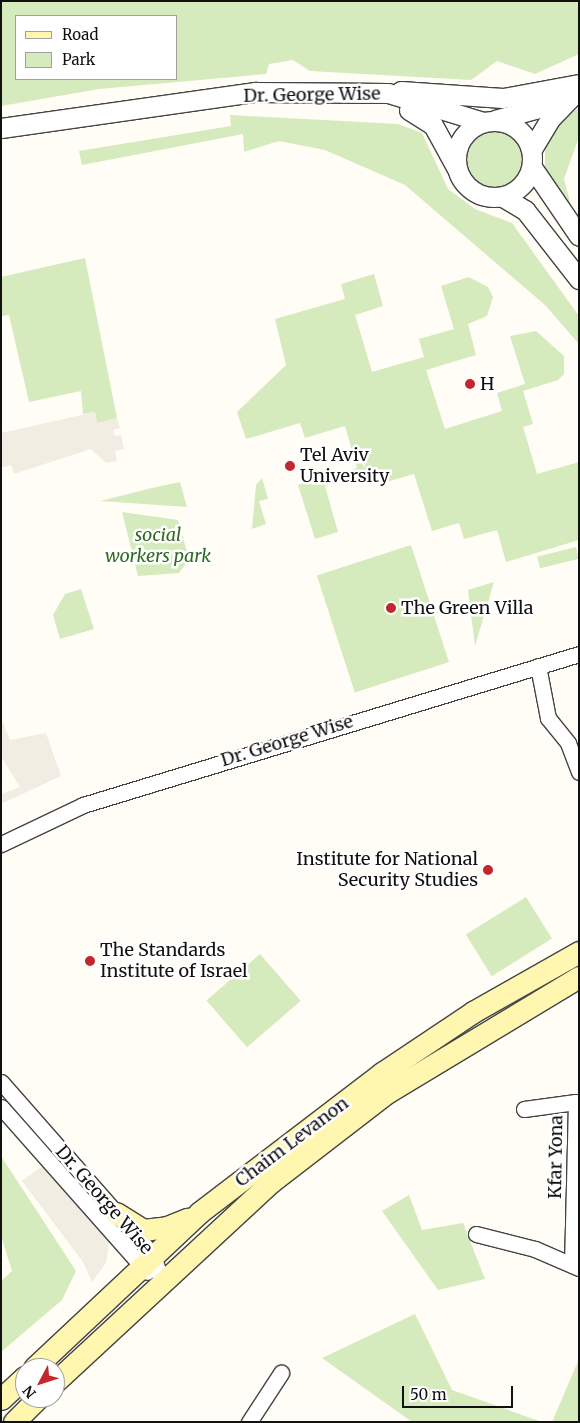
<!DOCTYPE html>
<html>
<head>
<meta charset="utf-8">
<style>
	body { margin:0 }
	#map { position:relative; width:580px; height:1423px; overflow:hidden; background:#fffdf5; font-family:Merriweather,serif }
	div>[style] { position:absolute }
	.green>* { inset:0; background:#d5ebbd; transform-origin:0 0 }
	.round { border-radius:50% }
	.plaza>* { inset:0; background:#f1ede2 }
	.roads { filter:drop-shadow(1px 0 #444) drop-shadow(-1px 0 #444) drop-shadow(0 1px #444) drop-shadow(0 -1px #444) }
	.minor>* { height:15px; margin:-7.5px; padding:0 7.5px; transform-origin:7.5px; border-radius:7.5px; background:#fff }
	.tertiary>* { height:19px; margin:-9.5px; padding:0 9.5px; transform-origin:9.5px; border-radius:9.5px; background:#fff }
	.tertiary>.ring { margin:-9.5px; padding:0; box-sizing:content-box; background:none; border:19px solid #fff; border-radius:50% }
	.secondary>* { height:21px; margin:-10.5px; padding:0 10.5px; transform-origin:10.5px; border-radius:10.5px; background:#fff6b0 }
	.dots>* { width:14px; height:14px; translate:-50% -50%; box-sizing:border-box; border:2px solid #fff; border-radius:50% }
	span { translate:-50% -50%; white-space:nowrap; text-align:center; line-height:1.15; -webkit-text-stroke:5px #fff; paint-order:stroke }
	.street-label { font-size:18px; color:#111 }
	.poi-label { font-size:18px; color:#111 }
	.left { translate:0 -50%; text-align:left }
	.right { translate:-100% -50%; text-align:right }
	.park-label { font-size:18px; color:#2f6b1f; font-style:italic }
	.frame { position:absolute; inset:0; border:2px solid #111; pointer-events:none }
	.legend { position:absolute; left:15px; top:15px; width:162px; height:65px; box-sizing:border-box; background:#fff; border:1px solid #a0a0a0; margin:0; padding:6px 9px; list-style:none; font-size:15px; color:#111 }
	.legend li { display:flex; align-items:center; gap:10px; height:25px }
	.legend b { width:25px; border:1px solid #a0a0a0 }
	.north { position:absolute; left:15px; top:1358px; width:50px; height:50px; box-sizing:border-box; background:#fff; border:1px solid #a0a0a0; border-radius:50%; rotate:230deg; font-size:14px; font-weight:700; line-height:20px; text-align:center; color:#111 }
	.north::after { content:''; display:block; margin:auto; width:18px; height:22px; background:#c4262e; clip-path:polygon(50% 0,100% 100%,50% 72%,0 100%) }
	.scale { position:absolute; left:402px; top:1386px; width:111px; height:22px; box-sizing:border-box; border:2px solid #111; border-top:0; padding-left:6px; font-size:15px; line-height:18px; white-space:nowrap; color:#111; -webkit-text-stroke:4px #fff; paint-order:stroke }
</style>
</head>
<body>
<div id="map">
	<div class="green">
		<i style="clip-path:polygon(evenodd,1px 1px,579px 1px,579px 54px,535px 74px,497px 61px,471px 80px,310px 71px,293px 60px,269px 64px,266px 74px,99px 89px,1px 106px,1px 1px,16px 16px,176px 16px,176px 79px,16px 79px,16px 16px)"></i>
		<i style="clip-path:polygon(579px 108px,579px 137px,564px 179px,572px 210px,545px 169px,545px 147px,557px 122px)"></i>
		<i style="clip-path:polygon(230px 115px,398px 124px,422px 133px,448px 189px,475px 209px,512px 223px,579px 316px,579px 344px,545px 305px,405px 185px,325px 150px,279px 141px,244px 152px,243px 134px,82px 165px,79px 151px,231px 126px)"></i>
		<i class="round" style="left:464px;top:128px;width:60px;height:60px"></i>
		<i style="clip-path:polygon(85px 258px,117px 418px,97px 423px,95px 412px,83px 414px,81px 391px,29px 402px,9px 315px,1px 316px,1px 277px)"></i>
		<i style="clip-path:polygon(374px 274px,383px 306px,355px 315px,372px 372px,424px 357px,419px 339px,454px 329px,441px 286px,469px 277px,488px 287px,493px 297px,487px 316px,468px 324px,476px 355px,426px 370px,445px 429px,502px 411px,497px 393px,525px 384px,510px 336px,536px 331px,564px 356px,564px 374px,558px 380px,523px 391px,533px 424px,523px 427px,537px 474px,579px 462px,579px 540px,506px 562px,497px 530px,464px 539px,459px 523px,432px 531px,414px 474px,383px 483px,378px 470px,325px 486px,338px 532px,315px 539px,298px 485px,357px 468px,345px 426px,305px 438px,300px 423px,246px 439px,237px 412px,286px 365px,275px 319px,345px 299px,341px 284px)"></i>
		<i style="clip-path:polygon(262px 478px,268px 499px,259px 501px,266px 524px,252px 529px,256px 485px)"></i>
		<i style="clip-path:polygon(180px 482px,187px 507px,100px 501px,156px 487px)"></i>
		<i style="clip-path:polygon(122px 512px,178px 520px,189px 559px,179px 573px,138px 576px)"></i>
		<i style="left:411px;top:545px;width:123px;height:99px;rotate:72deg"></i>
		<i style="left:576px;top:547px;width:12px;height:40px;rotate:76deg"></i>
		<i style="clip-path:polygon(494px 582px,475px 646px,468px 590px)"></i>
		<i style="clip-path:polygon(81px 589px,94px 629px,60px 639px,53px 615px,65px 594px)"></i>
		<i style="left:526px;top:897px;width:49px;height:71px;rotate:58deg"></i>
		<i style="left:260px;top:954px;width:62px;height:71px;rotate:49deg"></i>
		<i style="clip-path:polygon(1px 1156px,76px 1271px,62px 1300px,1px 1352px,1px 1281px,12px 1271px,1px 1236px)"></i>
		<i style="clip-path:polygon(409px 1195px,422px 1230px,463px 1223px,485px 1279px,438px 1290px,382px 1211px)"></i>
		<i style="clip-path:polygon(415px 1314px,452px 1390px,542px 1422px,412px 1422px,322px 1358px)"></i>
		<i style="clip-path:polygon(579px 1359px,579px 1422px,552px 1422px)"></i>
	</div>
	<div class="plaza">
		<i style="clip-path:polygon(95px 412px,97px 423px,117px 418px,120px 428px,113px 430px,115px 436px,121px 435px,124px 449px,115px 451px,117px 461px,106px 463px,91px 449px,14px 474px,11px 465px,1px 468px,1px 433px)"></i>
		<i style="clip-path:polygon(1px 718px,10px 740px,46px 733px,61px 776px,1px 804px,1px 794px,20px 787px,1px 756px)"></i>
		<i style="clip-path:polygon(48px 1162px,110px 1235px,106px 1263px,92px 1282px,83px 1262px,22px 1181px)"></i>
	</div>
	<div class="roads">
		<div class="minor">
			<i style="left:538px;top:666px;width:53px;rotate:79.1deg"></i>
			<i style="left:548px;top:718px;width:32px;rotate:51deg"></i>
			<i style="left:568px;top:743px;width:31px;rotate:69deg"></i>
			<i style="left:1px;top:844px;width:91px;rotate:-25.4deg"></i>
			<i style="left:83px;top:805px;width:518px;rotate:-16.93deg"></i>
			<i style="left:1px;top:1082px;width:230px;rotate:48.7deg"></i>
			<i style="left:153px;top:1255px;width:26px;rotate:72deg"></i>
			<i style="left:1px;top:1107px;width:220px;rotate:48.5deg"></i>
			<i style="left:524px;top:1109px;width:52px;rotate:-7.7deg"></i>
			<i style="left:576px;top:1102px;width:163px;rotate:91.4deg"></i>
			<i style="left:476px;top:1234px;width:61px;rotate:14.3deg"></i>
			<i style="left:535px;top:1249px;width:48px;rotate:23.4deg"></i>
			<i style="left:249px;top:1422px;width:59px;rotate:-56.9deg"></i>
		</div>
		<div class="tertiary">
			<i style="left:401px;top:91px;width:102px;rotate:3.9deg"></i>
			<i style="left:503px;top:98px;width:77px;rotate:-10.4deg"></i>
			<i style="left:409px;top:110px;width:28px;rotate:32deg"></i>
			<i style="left:433px;top:125px;width:48px;rotate:61.3deg"></i>
			<i style="left:495px;top:120px;width:41px;rotate:-15.4deg"></i>
			<i style="left:535px;top:109px;width:41px;rotate:-27.8deg"></i>
			<i class="ring" style="left:456px;top:121px;width:57px;height:57px"></i>
			<i style="left:1px;top:128px;width:257px;rotate:-8.1deg"></i>
			<i style="left:255px;top:92px;width:133px;rotate:0.4deg"></i>
			<i style="left:388px;top:93px;width:99px;rotate:17deg"></i>
			<i style="left:532px;top:149px;width:35px;rotate:-59deg"></i>
			<i style="left:550px;top:119px;width:36px;rotate:-46deg"></i>
			<i style="left:532px;top:167px;width:83px;rotate:55.7deg"></i>
			<i style="left:503px;top:197px;width:26px;rotate:31deg"></i>
			<i style="left:525px;top:210px;width:88px;rotate:52deg"></i>
		</div>
		<div class="secondary">
			<i style="left:116px;top:1213px;width:32px;rotate:32deg"></i>
			<i style="left:143px;top:1230px;width:24px;rotate:-7deg"></i>
			<i style="left:167px;top:1227px;width:22px;rotate:-22deg"></i>
			<i style="left:34px;top:1368px;width:228px;rotate:-43.2deg"></i>
			<i style="left:200px;top:1212px;width:229px;rotate:-37.4deg"></i>
			<i style="left:382px;top:1073px;width:110px;rotate:-33.8deg"></i>
			<i style="left:473px;top:1012px;width:122px;rotate:-29.5deg"></i>
			<i style="left:55px;top:1382px;width:294px;rotate:-42.8deg"></i>
			<i style="left:271px;top:1182px;width:148px;rotate:-37.6deg"></i>
			<i style="left:388px;top:1092px;width:223px;rotate:-31.1deg"></i>
			<i style="left:1px;top:1399px;width:33px;rotate:-43deg"></i>
			<i style="left:14px;top:1422px;width:34px;rotate:-45deg"></i>
		</div>
	</div>
	<div class="dots">
		<i style="left:470px;top:384px;background:#c4262e"></i>
		<i style="left:290px;top:466px;background:#c4262e"></i>
		<i style="left:391px;top:608px;background:#c4262e"></i>
		<i style="left:488px;top:870px;background:#c4262e"></i>
		<i style="left:90px;top:961px;background:#c4262e"></i>
	</div>
	<div class="street-label">
		<span style="left:312px;top:95px;rotate:-1deg">Dr. George Wise</span>
		<span style="left:287px;top:741px;rotate:-17deg">Dr. George Wise</span>
		<span style="left:292px;top:1142px;rotate:-37deg">Chaim Levanon</span>
		<span style="left:556px;top:1157px;rotate:-89deg">Kfar Yona</span>
		<span style="left:104px;top:1200px;rotate:49deg">Dr. George Wise</span>
	</div>
	<div class="poi-label">
		<span class="left" style="left:480px;top:384px">H</span>
		<span class="left" style="left:300px;top:466px">Tel Aviv<br>University</span>
		<span class="left" style="left:401px;top:608px">The Green Villa</span>
		<span class="right" style="left:478px;top:870px">Institute for National<br>Security Studies</span>
		<span class="left" style="left:100px;top:961px">The Standards<br>Institute of Israel</span>
	</div>
	<div class="park-label">
		<span style="left:158px;top:546px">social<br>workers park</span>
	</div>
	<div class="frame"></div>
	<ul class="legend">
	<li><b style="height:6px;background:#fff6b0"></b>Road</li>
	<li><b style="height:14px;background:#d5ebbd"></b>Park</li>
	</ul>
	<div class="north">N</div>
	<div class="scale">50 m</div>
</div>
</body>
</html>
